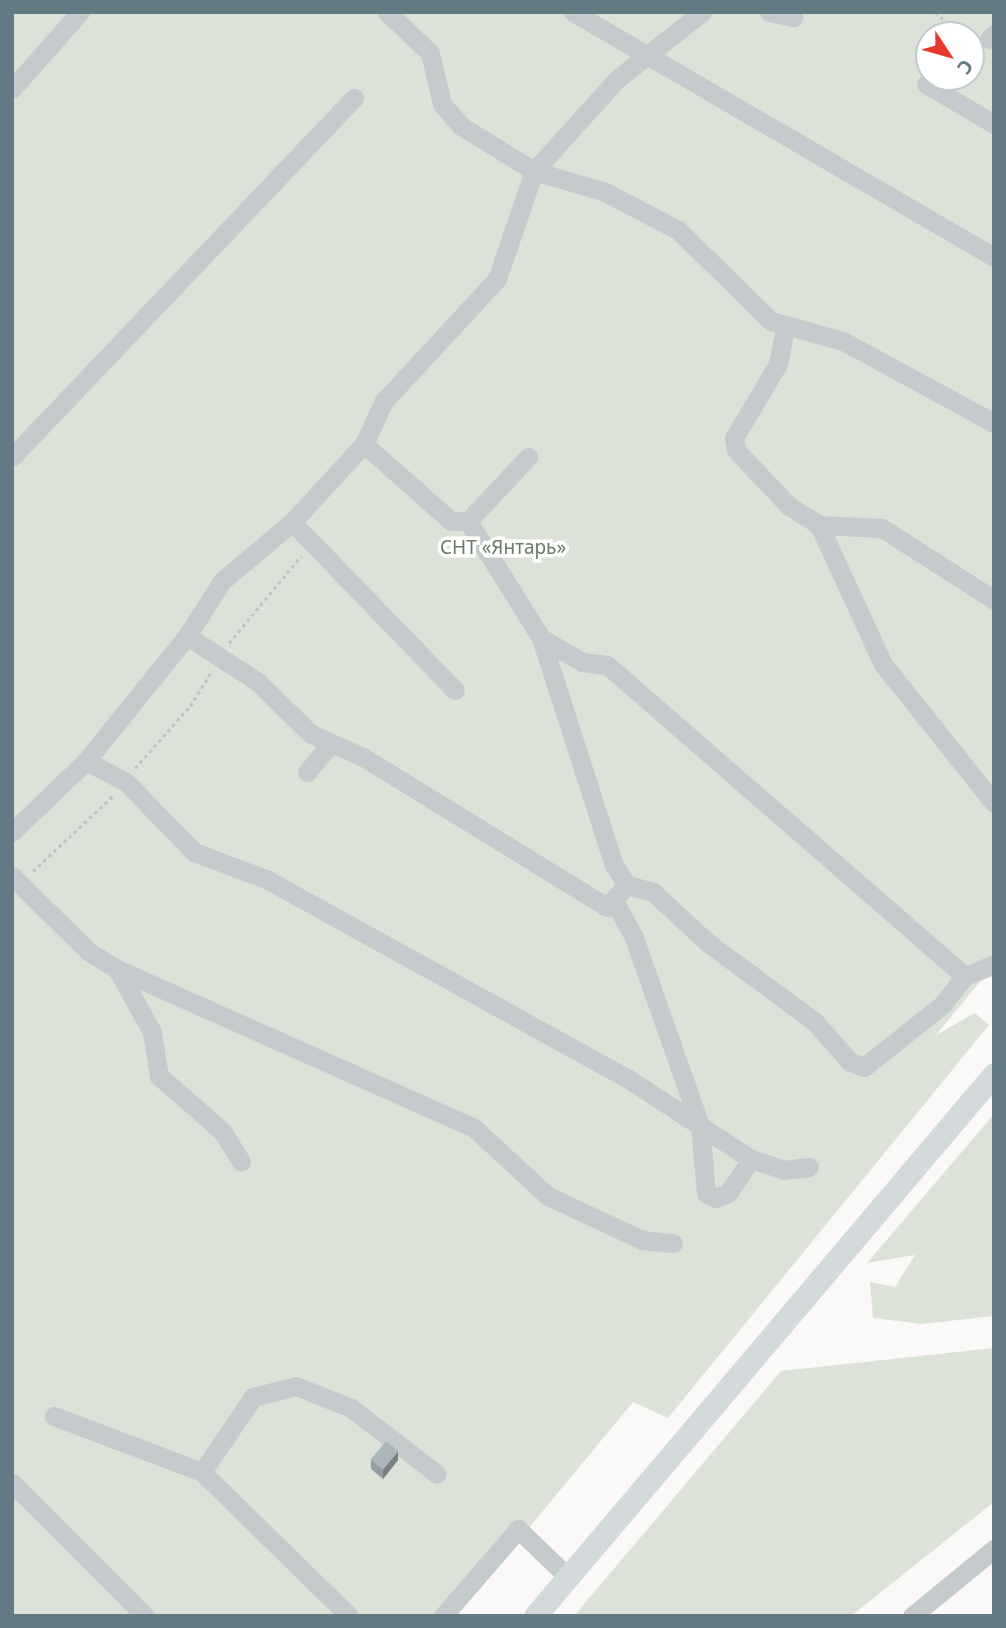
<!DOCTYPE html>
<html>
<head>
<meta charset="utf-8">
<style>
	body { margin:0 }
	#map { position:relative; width:1006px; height:1628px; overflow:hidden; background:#faf9f8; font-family:"Noto Sans",sans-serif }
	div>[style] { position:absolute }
	.green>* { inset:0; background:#dde2d8 }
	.path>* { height:2.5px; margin-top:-1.25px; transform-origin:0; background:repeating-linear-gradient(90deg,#bfc3c5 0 3.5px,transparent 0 7px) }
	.minor>* { height:19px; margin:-9.5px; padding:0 9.5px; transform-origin:9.5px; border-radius:9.5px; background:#c5cbcd }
	.major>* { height:23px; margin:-11.5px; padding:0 11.5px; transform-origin:11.5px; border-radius:11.5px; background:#d4d9dc }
	.wall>* { inset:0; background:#949da1 }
	.shaded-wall>* { inset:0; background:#788083 }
	.building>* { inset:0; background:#acb7bb; transform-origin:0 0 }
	span { translate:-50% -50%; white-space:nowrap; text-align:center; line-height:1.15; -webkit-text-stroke:7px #fff; paint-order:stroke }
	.park-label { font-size:19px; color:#6b7a63 }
	.frame { position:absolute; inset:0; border:14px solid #647a83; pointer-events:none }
	.north { position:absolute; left:915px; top:21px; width:70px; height:70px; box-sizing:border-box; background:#fff; border:2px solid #c1cacd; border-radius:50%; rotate:126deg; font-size:19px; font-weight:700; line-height:28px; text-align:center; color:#647a83 }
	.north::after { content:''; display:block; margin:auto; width:24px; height:32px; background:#e7392b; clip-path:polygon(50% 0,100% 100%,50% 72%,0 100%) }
</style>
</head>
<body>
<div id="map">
	<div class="green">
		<i style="clip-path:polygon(evenodd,12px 12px,994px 12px,994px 965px,936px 1035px,975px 1013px,989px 1025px,668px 1418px,633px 1402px,456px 1616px,12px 1616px,12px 12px,929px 35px,971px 35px,971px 77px,929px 77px,929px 35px)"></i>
		<i style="clip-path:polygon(994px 1114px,994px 1316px,921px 1324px,873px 1318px,870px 1282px,895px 1287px,915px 1255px,867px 1263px)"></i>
		<i style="clip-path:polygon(994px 1348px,994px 1502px,851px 1616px,574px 1616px,781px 1371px)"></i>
	</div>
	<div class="path">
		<i style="left:935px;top:12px;width:35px;rotate:40deg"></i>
		<i style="left:229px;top:643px;width:113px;rotate:-50.4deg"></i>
		<i style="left:135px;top:768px;width:83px;rotate:-48.4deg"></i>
		<i style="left:190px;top:706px;width:40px;rotate:-58deg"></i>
		<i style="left:33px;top:871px;width:111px;rotate:-43.2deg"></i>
	</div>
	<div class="minor">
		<i style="left:387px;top:12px;width:59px;rotate:43.6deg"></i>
		<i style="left:430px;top:53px;width:52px;rotate:76.8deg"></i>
		<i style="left:442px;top:104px;width:29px;rotate:49deg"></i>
		<i style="left:461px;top:126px;width:86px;rotate:31.7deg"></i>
		<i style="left:534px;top:171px;width:72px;rotate:16.2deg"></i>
		<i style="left:603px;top:191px;width:85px;rotate:27.5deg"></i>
		<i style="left:678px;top:230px;width:130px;rotate:44.4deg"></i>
		<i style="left:771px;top:321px;width:75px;rotate:15.5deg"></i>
		<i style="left:843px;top:341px;width:172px;rotate:28.5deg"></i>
		<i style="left:573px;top:12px;width:487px;rotate:30.2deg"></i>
		<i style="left:769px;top:12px;width:25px;rotate:12deg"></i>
		<i style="left:989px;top:39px;width:7px;rotate:-45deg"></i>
		<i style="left:926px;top:84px;width:79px;rotate:30.5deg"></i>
		<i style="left:12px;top:89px;width:103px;rotate:-48.6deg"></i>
		<i style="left:785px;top:328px;width:37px;rotate:101deg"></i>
		<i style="left:778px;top:364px;width:86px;rotate:120.7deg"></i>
		<i style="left:734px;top:438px;width:12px;rotate:81deg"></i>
		<i style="left:736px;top:450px;width:77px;rotate:46.6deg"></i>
		<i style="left:789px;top:506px;width:36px;rotate:32deg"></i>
		<i style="left:819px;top:525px;width:63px;rotate:2.7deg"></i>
		<i style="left:882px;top:528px;width:133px;rotate:32.7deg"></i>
		<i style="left:364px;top:444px;width:116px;rotate:41.5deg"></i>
		<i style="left:451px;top:521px;width:17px"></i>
		<i style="left:468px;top:521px;width:88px;rotate:-46.8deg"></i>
		<i style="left:12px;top:457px;width:496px;rotate:-46.4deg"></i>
		<i style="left:468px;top:521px;width:138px;rotate:58deg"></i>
		<i style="left:541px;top:638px;width:238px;rotate:72.2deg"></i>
		<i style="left:614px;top:865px;width:24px;rotate:57deg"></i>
		<i style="left:292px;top:522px;width:234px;rotate:45.9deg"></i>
		<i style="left:819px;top:525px;width:153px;rotate:65.3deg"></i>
		<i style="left:883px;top:664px;width:178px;rotate:51.4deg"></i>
		<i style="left:187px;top:636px;width:85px;rotate:32.9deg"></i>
		<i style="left:258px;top:682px;width:74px;rotate:44.5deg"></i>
		<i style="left:311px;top:734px;width:57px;rotate:23.9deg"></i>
		<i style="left:363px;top:757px;width:286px;rotate:31.6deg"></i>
		<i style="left:607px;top:907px;width:30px;rotate:-48deg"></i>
		<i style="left:627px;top:885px;width:27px;rotate:15deg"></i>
		<i style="left:653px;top:892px;width:75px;rotate:42.8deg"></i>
		<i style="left:708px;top:943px;width:133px;rotate:36.4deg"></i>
		<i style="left:815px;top:1022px;width:53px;rotate:48.8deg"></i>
		<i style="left:850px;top:1062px;width:15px;rotate:20deg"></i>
		<i style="left:864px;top:1067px;width:100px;rotate:-38.5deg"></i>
		<i style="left:942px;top:1005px;width:37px;rotate:-52deg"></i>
		<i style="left:965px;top:976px;width:31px;rotate:-22deg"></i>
		<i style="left:541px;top:638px;width:48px;rotate:30.3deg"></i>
		<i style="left:582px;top:662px;width:25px;rotate:7deg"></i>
		<i style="left:607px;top:665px;width:474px;rotate:41deg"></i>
		<i style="left:86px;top:761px;width:45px;rotate:27.7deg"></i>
		<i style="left:126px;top:782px;width:98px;rotate:45.8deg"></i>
		<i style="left:194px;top:852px;width:77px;rotate:20.6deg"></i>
		<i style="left:266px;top:879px;width:412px;rotate:28.9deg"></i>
		<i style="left:627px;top:1078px;width:148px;rotate:33.2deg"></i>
		<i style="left:751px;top:1159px;width:35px;rotate:18deg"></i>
		<i style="left:784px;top:1170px;width:25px;rotate:-7deg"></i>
		<i style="left:307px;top:772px;width:34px;rotate:-50deg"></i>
		<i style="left:12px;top:832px;width:103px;rotate:-43.8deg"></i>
		<i style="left:86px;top:761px;width:161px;rotate:-51.1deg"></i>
		<i style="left:187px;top:636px;width:65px;rotate:-57.5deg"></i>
		<i style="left:222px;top:581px;width:92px;rotate:-40.1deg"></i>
		<i style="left:292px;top:522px;width:106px;rotate:-47.3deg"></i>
		<i style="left:364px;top:444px;width:47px;rotate:-65.1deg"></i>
		<i style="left:384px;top:401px;width:166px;rotate:-47.2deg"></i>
		<i style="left:497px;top:279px;width:114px;rotate:-71.1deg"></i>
		<i style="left:534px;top:171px;width:124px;rotate:-47.9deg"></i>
		<i style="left:617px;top:79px;width:108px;rotate:-38.2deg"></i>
		<i style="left:12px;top:876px;width:107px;rotate:44.6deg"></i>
		<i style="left:88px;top:951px;width:34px;rotate:32deg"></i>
		<i style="left:117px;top:969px;width:391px;rotate:24deg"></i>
		<i style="left:474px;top:1128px;width:100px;rotate:42.6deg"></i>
		<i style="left:548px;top:1196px;width:104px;rotate:25.1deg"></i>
		<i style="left:642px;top:1240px;width:31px;rotate:6deg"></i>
		<i style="left:615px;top:903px;width:37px;rotate:61deg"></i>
		<i style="left:633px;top:935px;width:201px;rotate:70.6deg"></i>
		<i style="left:700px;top:1125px;width:68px;rotate:85deg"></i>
		<i style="left:706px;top:1193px;width:11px;rotate:27deg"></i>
		<i style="left:716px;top:1198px;width:13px;rotate:-23deg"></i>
		<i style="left:728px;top:1193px;width:41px;rotate:-55.9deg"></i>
		<i style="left:117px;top:969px;width:72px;rotate:60.9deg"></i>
		<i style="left:152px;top:1032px;width:45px;rotate:81deg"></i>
		<i style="left:159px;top:1076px;width:84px;rotate:41.1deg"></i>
		<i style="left:222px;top:1131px;width:36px;rotate:58deg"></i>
		<i style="left:54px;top:1416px;width:158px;rotate:20.7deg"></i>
		<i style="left:202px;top:1472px;width:91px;rotate:-55.8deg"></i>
		<i style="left:253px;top:1397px;width:44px;rotate:-14.3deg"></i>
		<i style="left:296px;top:1386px;width:59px;rotate:21.8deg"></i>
		<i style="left:351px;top:1408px;width:108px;rotate:37.5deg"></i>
		<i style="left:202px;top:1472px;width:206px;rotate:44.4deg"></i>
		<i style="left:12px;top:1483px;width:188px;rotate:45deg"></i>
		<i style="left:443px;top:1616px;width:115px;rotate:-49.2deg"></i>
		<i style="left:518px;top:1529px;width:69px;rotate:43.8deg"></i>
		<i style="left:912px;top:1616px;width:106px;rotate:-39.3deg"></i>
	</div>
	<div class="major">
		<i style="left:535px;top:1616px;width:710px;rotate:-49.74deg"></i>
	</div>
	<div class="wall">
		<i style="clip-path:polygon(371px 1460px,398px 1460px,383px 1479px,371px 1469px)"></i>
	</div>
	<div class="shaded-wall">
		<i style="clip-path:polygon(398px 1451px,398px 1460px,383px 1479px,383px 1470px)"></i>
	</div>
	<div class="building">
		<i style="left:386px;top:1441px;width:16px;height:24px;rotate:40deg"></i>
	</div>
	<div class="park-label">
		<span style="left:503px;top:548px">СНТ «Янтарь»</span>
	</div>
	<div class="frame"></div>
	<div class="north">С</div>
</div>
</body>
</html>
